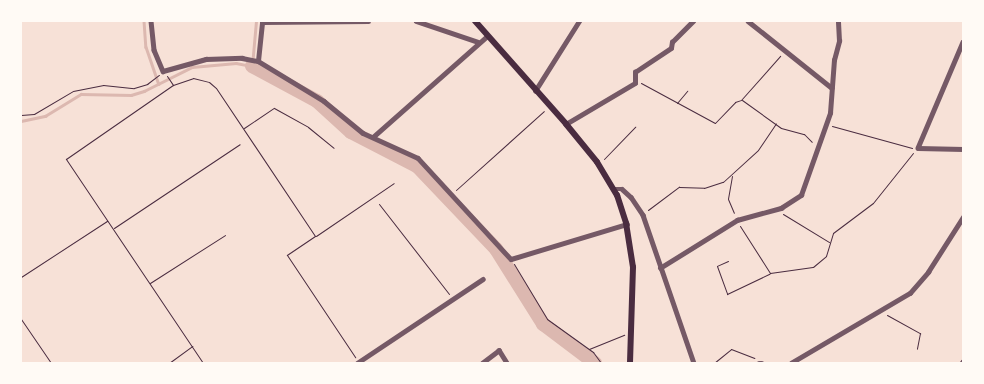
<!DOCTYPE html>
<html>
<head>
<meta charset="utf-8">
<style>
	body { margin:0 }
	#map { position:relative; width:984px; height:384px; overflow:hidden; background:#f7e1d7; font-family:Jost,sans-serif }
	div>[style] { position:absolute }
	.stream>* { height:2.5px; margin:-1.25px; padding:0 1.25px; transform-origin:1.25px; border-radius:1.25px; background:#dcb8b0 }
	.river>* { height:14px; margin:-7px; padding:0 7px; transform-origin:7px; border-radius:7px; background:#dcb8b0 }
	.path>* { height:1px; margin:-0.5px; padding:0 0.5px; transform-origin:0.5px; border-radius:0.5px; background:#4a2c40 }
	.minor>* { height:4.5px; margin:-2.25px; padding:0 2.25px; transform-origin:2.25px; border-radius:2.25px; background:#755966 }
	.secondary>* { height:6px; margin:-3px; padding:0 3px; transform-origin:3px; border-radius:3px; background:#4a2c40 }
	span { translate:-50% -50%; white-space:nowrap; text-align:center; line-height:1.15; -webkit-text-stroke:5px #fffaf5; paint-order:stroke }
	.frame { position:absolute; inset:0; border:22px solid #fffaf5; pointer-events:none }
</style>
</head>
<body>
<div id="map">
	<div class="stream">
		<i style="left:144px;top:21px;width:26px;rotate:86deg"></i>
		<i style="left:146px;top:47px;width:39px;rotate:71deg"></i>
		<i style="left:21px;top:121px;width:25px;rotate:-12deg"></i>
		<i style="left:45px;top:116px;width:42px;rotate:-31.4deg"></i>
		<i style="left:81px;top:94px;width:50px;rotate:1.1deg"></i>
		<i style="left:131px;top:95px;width:14px;rotate:-17deg"></i>
		<i style="left:144px;top:91px;width:54px;rotate:-26.6deg"></i>
		<i style="left:192px;top:67px;width:44px;rotate:-5.2deg"></i>
		<i style="left:236px;top:63px;width:16px;rotate:11deg"></i>
		<i style="left:252px;top:66px;width:45px;rotate:-84.9deg"></i>
	</div>
	<div class="river">
		<i style="left:252px;top:66px;width:74px;rotate:28.3deg"></i>
		<i style="left:317px;top:101px;width:46px;rotate:42.4deg"></i>
		<i style="left:351px;top:132px;width:74px;rotate:27.3deg"></i>
		<i style="left:417px;top:166px;width:115px;rotate:46.4deg"></i>
		<i style="left:496px;top:249px;width:89px;rotate:57.9deg"></i>
		<i style="left:543px;top:324px;width:65px;rotate:36.9deg"></i>
	</div>
	<div class="path">
		<i style="left:167px;top:76px;width:11px;rotate:56deg"></i>
		<i style="left:641px;top:83px;width:84px;rotate:28.4deg"></i>
		<i style="left:715px;top:123px;width:29px;rotate:-46deg"></i>
		<i style="left:735px;top:102px;width:6px;rotate:-18deg"></i>
		<i style="left:741px;top:100px;width:59px;rotate:-48.4deg"></i>
		<i style="left:742px;top:100px;width:48px;rotate:35.7deg"></i>
		<i style="left:781px;top:128px;width:24px;rotate:15deg"></i>
		<i style="left:804px;top:134px;width:11px;rotate:45deg"></i>
		<i style="left:677px;top:103px;width:16px;rotate:-50deg"></i>
		<i style="left:21px;top:115px;width:13px;rotate:-4deg"></i>
		<i style="left:34px;top:114px;width:45px;rotate:-30.5deg"></i>
		<i style="left:73px;top:91px;width:31px;rotate:-11deg"></i>
		<i style="left:103px;top:85px;width:31px;rotate:6deg"></i>
		<i style="left:134px;top:88px;width:14px;rotate:-17deg"></i>
		<i style="left:147px;top:84px;width:15px;rotate:-37deg"></i>
		<i style="left:832px;top:126px;width:83px;rotate:15.4deg"></i>
		<i style="left:244px;top:128px;width:36px;rotate:-34deg"></i>
		<i style="left:274px;top:108px;width:39px;rotate:29deg"></i>
		<i style="left:308px;top:127px;width:33px;rotate:39deg"></i>
		<i style="left:604px;top:159px;width:45px;rotate:-45.9deg"></i>
		<i style="left:732px;top:176px;width:23px;rotate:100deg"></i>
		<i style="left:728px;top:199px;width:15px;rotate:67deg"></i>
		<i style="left:456px;top:190px;width:118px;rotate:-41.9deg"></i>
		<i style="left:379px;top:204px;width:114px;rotate:52.1deg"></i>
		<i style="left:648px;top:210px;width:39px;rotate:-37deg"></i>
		<i style="left:679px;top:187px;width:25px;rotate:2deg"></i>
		<i style="left:704px;top:188px;width:20px;rotate:-18deg"></i>
		<i style="left:723px;top:182px;width:47px;rotate:-42.4deg"></i>
		<i style="left:758px;top:150px;width:32px;rotate:-56deg"></i>
		<i style="left:783px;top:214px;width:54px;rotate:31.3deg"></i>
		<i style="left:740px;top:226px;width:56px;rotate:57.4deg"></i>
		<i style="left:770px;top:273px;width:43px;rotate:-7.9deg"></i>
		<i style="left:813px;top:267px;width:17px;rotate:-40deg"></i>
		<i style="left:826px;top:256px;width:24px;rotate:-73deg"></i>
		<i style="left:833px;top:233px;width:50px;rotate:-36.9deg"></i>
		<i style="left:873px;top:203px;width:64px;rotate:-51.3deg"></i>
		<i style="left:114px;top:228px;width:151px;rotate:-33.7deg"></i>
		<i style="left:316px;top:236px;width:94px;rotate:-34.2deg"></i>
		<i style="left:728px;top:261px;width:12px;rotate:156deg"></i>
		<i style="left:717px;top:266px;width:30px;rotate:70deg"></i>
		<i style="left:727px;top:294px;width:47px;rotate:-25.5deg"></i>
		<i style="left:514px;top:264px;width:64px;rotate:59deg"></i>
		<i style="left:547px;top:319px;width:57px;rotate:35.7deg"></i>
		<i style="left:593px;top:352px;width:14px;rotate:54deg"></i>
		<i style="left:21px;top:277px;width:103px;rotate:-33.1deg"></i>
		<i style="left:150px;top:283px;width:89px;rotate:-32.6deg"></i>
		<i style="left:887px;top:315px;width:38px;rotate:29deg"></i>
		<i style="left:920px;top:333px;width:16px;rotate:101deg"></i>
		<i style="left:21px;top:319px;width:53px;rotate:55.7deg"></i>
		<i style="left:589px;top:349px;width:38px;rotate:-22deg"></i>
		<i style="left:169px;top:363px;width:29px;rotate:-36deg"></i>
		<i style="left:203px;top:363px;width:246px;rotate:-123.9deg"></i>
		<i style="left:66px;top:159px;width:130px;rotate:-34.7deg"></i>
		<i style="left:173px;top:85px;width:21px;rotate:-19deg"></i>
		<i style="left:193px;top:78px;width:16px;rotate:14deg"></i>
		<i style="left:209px;top:82px;width:9px;rotate:41deg"></i>
		<i style="left:216px;top:88px;width:178px;rotate:56.2deg"></i>
		<i style="left:315px;top:236px;width:34px;rotate:146deg"></i>
		<i style="left:287px;top:255px;width:123px;rotate:56.3deg"></i>
		<i style="left:714px;top:363px;width:22px;rotate:-39deg"></i>
		<i style="left:731px;top:349px;width:25px;rotate:21deg"></i>
		<i style="left:959px;top:363px;width:6px;rotate:-51deg"></i>
	</div>
	<div class="minor">
		<i style="left:151px;top:21px;width:29px;rotate:84deg"></i>
		<i style="left:154px;top:50px;width:23px;rotate:67deg"></i>
		<i style="left:163px;top:71px;width:45px;rotate:-15.6deg"></i>
		<i style="left:206px;top:59px;width:36px;rotate:-2deg"></i>
		<i style="left:242px;top:58px;width:16px;rotate:11deg"></i>
		<i style="left:258px;top:61px;width:77px;rotate:31.2deg"></i>
		<i style="left:324px;top:101px;width:50px;rotate:39.4deg"></i>
		<i style="left:363px;top:133px;width:60px;rotate:24.4deg"></i>
		<i style="left:418px;top:158px;width:137px;rotate:47.4deg"></i>
		<i style="left:511px;top:259px;width:121px;rotate:-16.8deg"></i>
		<i style="left:416px;top:21px;width:65px;rotate:18.7deg"></i>
		<i style="left:748px;top:21px;width:107px;rotate:38.6deg"></i>
		<i style="left:963px;top:42px;width:115px;rotate:113deg"></i>
		<i style="left:918px;top:148px;width:45px;rotate:1.3deg"></i>
		<i style="left:258px;top:61px;width:39px;rotate:-84deg"></i>
		<i style="left:262px;top:22px;width:106px;rotate:-0.5deg"></i>
		<i style="left:535px;top:91px;width:83px;rotate:-57.8deg"></i>
		<i style="left:566px;top:124px;width:80px;rotate:-30.7deg"></i>
		<i style="left:635px;top:83px;width:11px;rotate:-90deg"></i>
		<i style="left:635px;top:72px;width:43px;rotate:-33.7deg"></i>
		<i style="left:671px;top:48px;width:6px;rotate:-81deg"></i>
		<i style="left:672px;top:42px;width:30px;rotate:-45deg"></i>
		<i style="left:373px;top:137px;width:151px;rotate:-41.5deg"></i>
		<i style="left:613px;top:189px;width:9px"></i>
		<i style="left:622px;top:189px;width:12px;rotate:42deg"></i>
		<i style="left:631px;top:197px;width:22px;rotate:56deg"></i>
		<i style="left:643px;top:215px;width:157px;rotate:71deg"></i>
		<i style="left:660px;top:268px;width:91px;rotate:-31.9deg"></i>
		<i style="left:737px;top:220px;width:46px;rotate:-15.3deg"></i>
		<i style="left:781px;top:208px;width:24px;rotate:-33deg"></i>
		<i style="left:801px;top:195px;width:87px;rotate:-70.5deg"></i>
		<i style="left:830px;top:113px;width:53px;rotate:-85.7deg"></i>
		<i style="left:834px;top:60px;width:20px;rotate:-75deg"></i>
		<i style="left:839px;top:41px;width:20px;rotate:-93deg"></i>
		<i style="left:357px;top:363px;width:151px;rotate:-33.7deg"></i>
		<i style="left:482px;top:363px;width:21px;rotate:-37deg"></i>
		<i style="left:499px;top:350px;width:15px;rotate:58deg"></i>
		<i style="left:759px;top:363px;width:3px"></i>
		<i style="left:791px;top:363px;width:138px;rotate:-30.5deg"></i>
		<i style="left:910px;top:293px;width:28px;rotate:-49deg"></i>
		<i style="left:928px;top:272px;width:65px;rotate:-57.5deg"></i>
	</div>
	<div class="secondary">
		<i style="left:475px;top:21px;width:137px;rotate:48.5deg"></i>
		<i style="left:566px;top:124px;width:49px;rotate:50.8deg"></i>
		<i style="left:597px;top:162px;width:39px;rotate:59deg"></i>
		<i style="left:617px;top:195px;width:29px;rotate:72deg"></i>
		<i style="left:626px;top:223px;width:45px;rotate:81deg"></i>
		<i style="left:633px;top:267px;width:96px;rotate:91.8deg"></i>
	</div>
	<div class="frame"></div>
</div>
</body>
</html>
